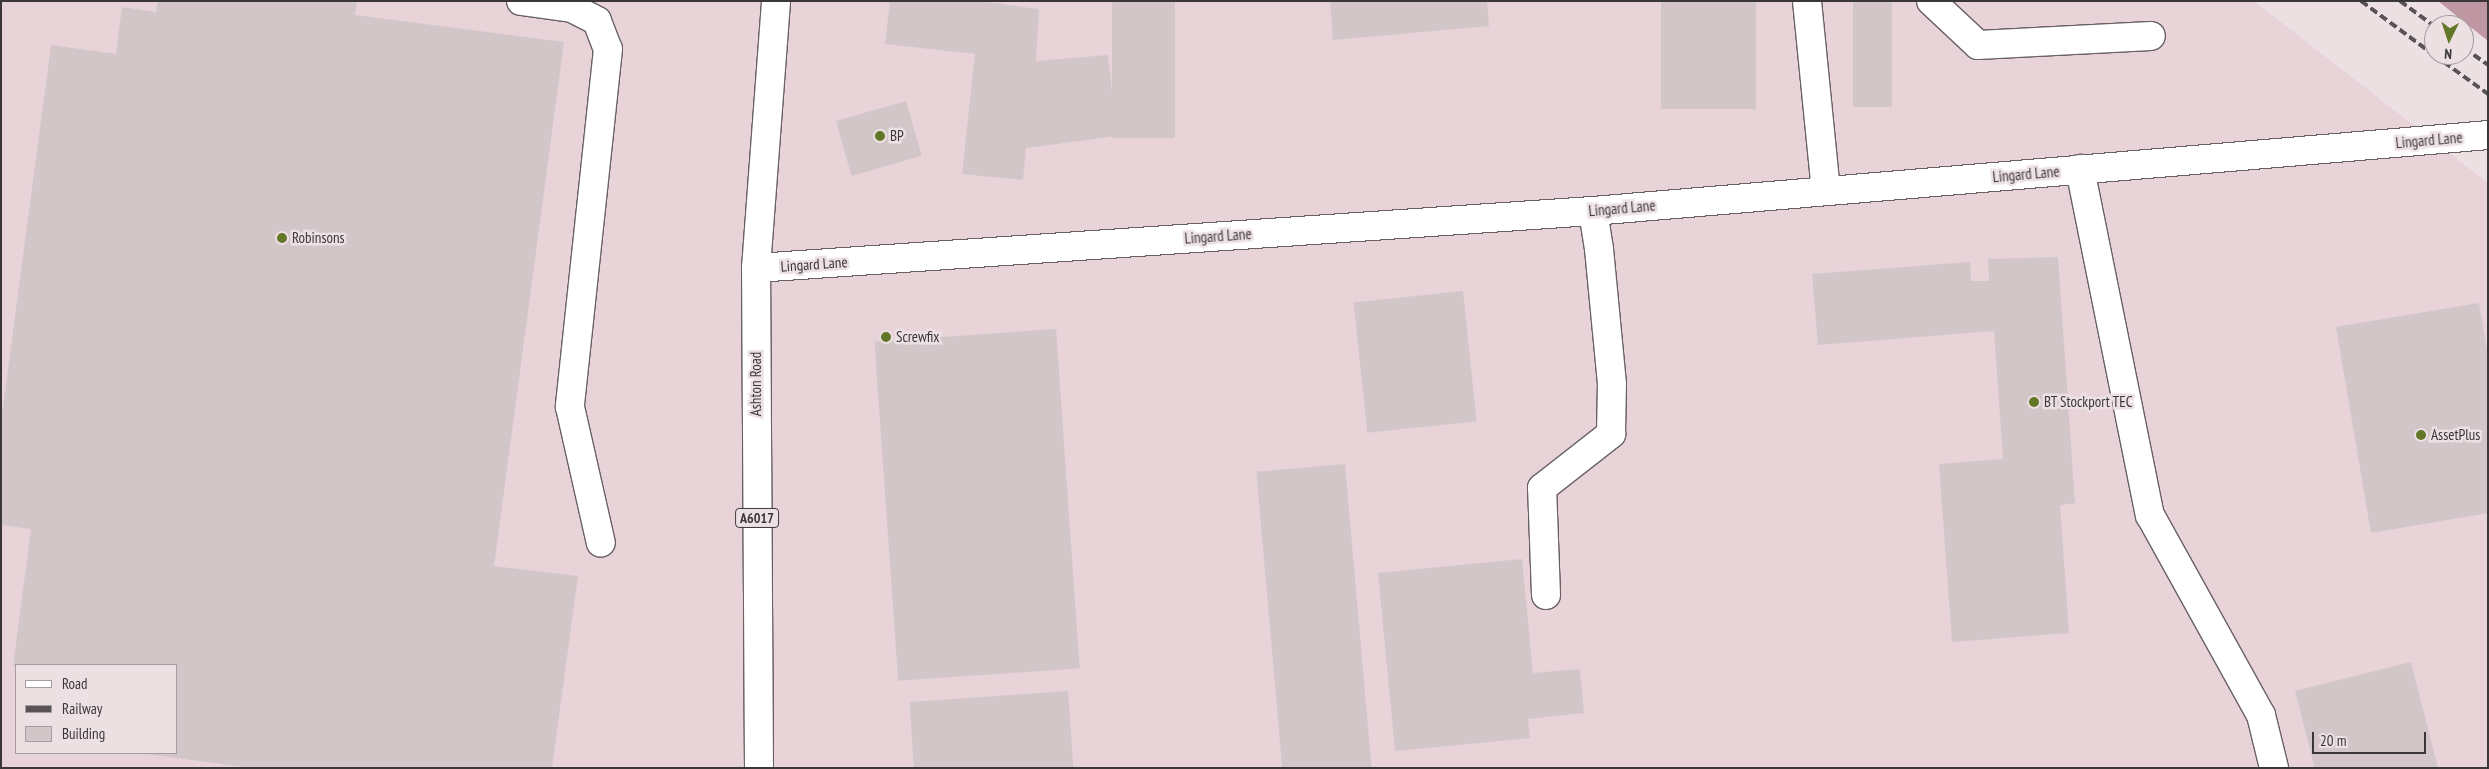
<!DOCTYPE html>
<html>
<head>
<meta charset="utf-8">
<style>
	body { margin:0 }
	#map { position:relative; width:2489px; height:769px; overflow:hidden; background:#ece0e3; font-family:"PT Sans Narrow",sans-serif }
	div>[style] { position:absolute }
	.built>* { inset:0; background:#e7d3d8 }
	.forest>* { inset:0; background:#bf97a2 }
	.building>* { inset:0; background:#d2c6c9; transform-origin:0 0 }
	.roads { filter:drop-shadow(1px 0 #696062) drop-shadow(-1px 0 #696062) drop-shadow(0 1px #696062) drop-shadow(0 -1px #696062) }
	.minor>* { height:28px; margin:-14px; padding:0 14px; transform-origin:14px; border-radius:14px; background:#fff }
	.highway>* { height:28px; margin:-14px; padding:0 14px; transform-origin:14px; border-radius:14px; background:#fff }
	.rail>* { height:4px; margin-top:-2px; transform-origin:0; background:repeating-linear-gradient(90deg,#595355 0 8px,transparent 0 12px) }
	.dots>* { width:14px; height:14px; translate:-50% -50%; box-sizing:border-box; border:2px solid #ece0e3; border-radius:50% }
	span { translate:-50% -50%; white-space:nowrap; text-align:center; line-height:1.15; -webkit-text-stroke:5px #ece0e3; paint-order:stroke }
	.shield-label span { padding:1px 4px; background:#ece0e3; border:1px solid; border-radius:4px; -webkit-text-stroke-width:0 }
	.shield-label { font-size:14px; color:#3b3738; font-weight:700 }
	.poi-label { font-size:15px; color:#3b3738 }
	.left { translate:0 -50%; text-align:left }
	.street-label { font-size:15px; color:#3b3738 }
	.frame { position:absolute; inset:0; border:2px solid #3b3738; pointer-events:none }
	.legend { position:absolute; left:15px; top:664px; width:162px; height:90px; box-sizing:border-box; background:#ece0e3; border:1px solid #a59c9f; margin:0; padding:6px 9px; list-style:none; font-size:15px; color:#3b3738 }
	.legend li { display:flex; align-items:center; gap:10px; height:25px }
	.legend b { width:25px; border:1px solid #a59c9f }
	.north { position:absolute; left:2424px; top:15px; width:50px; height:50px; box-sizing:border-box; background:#ece0e3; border:1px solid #a59c9f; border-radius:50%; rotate:184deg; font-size:14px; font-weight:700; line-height:20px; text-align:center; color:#3b3738 }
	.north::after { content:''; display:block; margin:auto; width:18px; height:22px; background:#627728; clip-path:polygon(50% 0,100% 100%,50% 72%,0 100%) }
	.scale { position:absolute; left:2312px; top:732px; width:114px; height:22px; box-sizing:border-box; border:2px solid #3b3738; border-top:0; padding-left:6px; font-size:15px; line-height:18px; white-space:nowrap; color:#3b3738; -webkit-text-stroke:4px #ece0e3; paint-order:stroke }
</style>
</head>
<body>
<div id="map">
	<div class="built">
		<i style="clip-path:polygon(evenodd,1px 1px,2254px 1px,2488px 183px,2488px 768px,1px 768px,1px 1px,16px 665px,176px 665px,176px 753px,16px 753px,16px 665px)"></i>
	</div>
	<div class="forest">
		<i style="clip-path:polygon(2438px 1px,2488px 1px,2488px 41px)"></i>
	</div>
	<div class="building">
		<i style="clip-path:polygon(158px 1px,357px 1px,355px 15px,564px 42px,494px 566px,578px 576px,552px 768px,251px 768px,147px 754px,176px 753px,176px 665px,13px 666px,31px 529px,1px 525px,1px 422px,51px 45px,116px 54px,122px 7px,156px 12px)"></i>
		<i style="clip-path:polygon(890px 1px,979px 1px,1039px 9px,1036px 61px,1108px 55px,1117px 136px,1026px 148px,1023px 180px,962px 174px,975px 54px,885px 44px)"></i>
		<i style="left:1112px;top:1px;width:63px;height:137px"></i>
		<i style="clip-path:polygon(1330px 1px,1487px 1px,1489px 26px,1333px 40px)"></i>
		<i style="left:1661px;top:1px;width:95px;height:108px"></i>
		<i style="left:1853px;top:1px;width:39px;height:106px"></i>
		<i style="left:906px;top:101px;width:57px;height:73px;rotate:74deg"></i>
		<i style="clip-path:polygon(2058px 257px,2075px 503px,2060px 505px,2069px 633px,1952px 642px,1939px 464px,2003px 459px,1994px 331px,1818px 345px,1812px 274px,1970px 262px,1971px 281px,1989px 281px,1988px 259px)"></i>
		<i style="left:1463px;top:291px;width:131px;height:110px;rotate:84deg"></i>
		<i style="clip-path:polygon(2479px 303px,2488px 356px,2488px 513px,2371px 533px,2336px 327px)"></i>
		<i style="left:1056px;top:329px;width:340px;height:182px;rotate:86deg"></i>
		<i style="left:1345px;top:464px;width:305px;height:89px;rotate:85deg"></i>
		<i style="clip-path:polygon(1522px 559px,1533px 673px,1580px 669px,1584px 713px,1528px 719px,1530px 738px,1395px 751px,1378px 573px)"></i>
		<i style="clip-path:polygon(2411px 662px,2438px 768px,2315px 768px,2295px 691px)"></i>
		<i style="left:1068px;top:691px;width:77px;height:159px;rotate:86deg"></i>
	</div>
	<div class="roads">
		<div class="minor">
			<i style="left:521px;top:1px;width:51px;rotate:7.8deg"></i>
			<i style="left:572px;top:8px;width:28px;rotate:27deg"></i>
			<i style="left:597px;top:21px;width:30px;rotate:69deg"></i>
			<i style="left:608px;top:49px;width:360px;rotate:96.1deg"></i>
			<i style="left:570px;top:407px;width:139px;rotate:77.2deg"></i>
			<i style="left:1807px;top:1px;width:190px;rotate:84.3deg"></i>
			<i style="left:1931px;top:1px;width:64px;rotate:43.1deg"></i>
			<i style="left:1978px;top:45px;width:173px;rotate:-3deg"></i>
			<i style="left:2080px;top:169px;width:353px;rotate:78.6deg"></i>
			<i style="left:2150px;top:515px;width:229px;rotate:61deg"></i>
			<i style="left:2261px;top:715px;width:55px;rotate:76.2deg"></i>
			<i style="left:756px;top:268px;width:839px;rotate:-3.9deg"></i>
			<i style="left:1593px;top:211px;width:898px;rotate:-4.85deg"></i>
			<i style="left:1546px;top:595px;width:107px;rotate:-92.1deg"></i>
			<i style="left:1542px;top:488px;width:88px;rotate:-38deg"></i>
			<i style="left:1611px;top:434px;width:50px;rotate:-88.9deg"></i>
			<i style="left:1612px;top:384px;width:136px;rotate:-95.5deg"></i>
			<i style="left:1599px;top:249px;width:38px;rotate:-99deg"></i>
		</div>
		<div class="highway">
			<i style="left:759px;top:768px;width:500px;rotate:-90.34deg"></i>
			<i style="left:756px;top:268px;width:268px;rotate:-85.7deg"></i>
		</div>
	</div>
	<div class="rail">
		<i style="left:2361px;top:1px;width:91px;rotate:36.5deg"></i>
		<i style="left:2400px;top:1px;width:42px;rotate:36.3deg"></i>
		<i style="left:2464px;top:48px;width:29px;rotate:35deg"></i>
		<i style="left:2434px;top:55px;width:67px;rotate:35.8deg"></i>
	</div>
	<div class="dots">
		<i style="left:880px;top:136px;background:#627728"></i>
		<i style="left:282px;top:238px;background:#627728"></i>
		<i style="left:886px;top:337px;background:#627728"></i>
		<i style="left:2034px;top:402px;background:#627728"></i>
		<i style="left:2421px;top:435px;background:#627728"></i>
	</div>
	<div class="shield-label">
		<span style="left:757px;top:518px">A6017</span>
	</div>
	<div class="poi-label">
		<span class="left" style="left:890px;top:136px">BP</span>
		<span class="left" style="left:292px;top:238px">Robinsons</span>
		<span class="left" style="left:896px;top:337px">Screwfix</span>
		<span class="left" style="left:2044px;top:402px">BT Stockport TEC</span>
		<span class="left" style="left:2431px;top:435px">AssetPlus</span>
	</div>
	<div class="street-label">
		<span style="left:2429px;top:140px;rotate:-5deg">Lingard Lane</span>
		<span style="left:2026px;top:174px;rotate:-5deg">Lingard Lane</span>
		<span style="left:1622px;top:208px;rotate:-5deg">Lingard Lane</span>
		<span style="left:1218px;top:236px;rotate:-4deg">Lingard Lane</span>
		<span style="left:814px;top:264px;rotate:-4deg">Lingard Lane</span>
		<span style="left:756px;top:384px;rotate:-90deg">Ashton Road</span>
	</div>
	<div class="frame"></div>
	<ul class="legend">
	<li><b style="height:6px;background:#fff"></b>Road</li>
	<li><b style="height:6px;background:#595355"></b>Railway</li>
	<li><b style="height:14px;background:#d2c6c9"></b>Building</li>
	</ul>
	<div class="north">N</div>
	<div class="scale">20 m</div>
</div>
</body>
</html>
